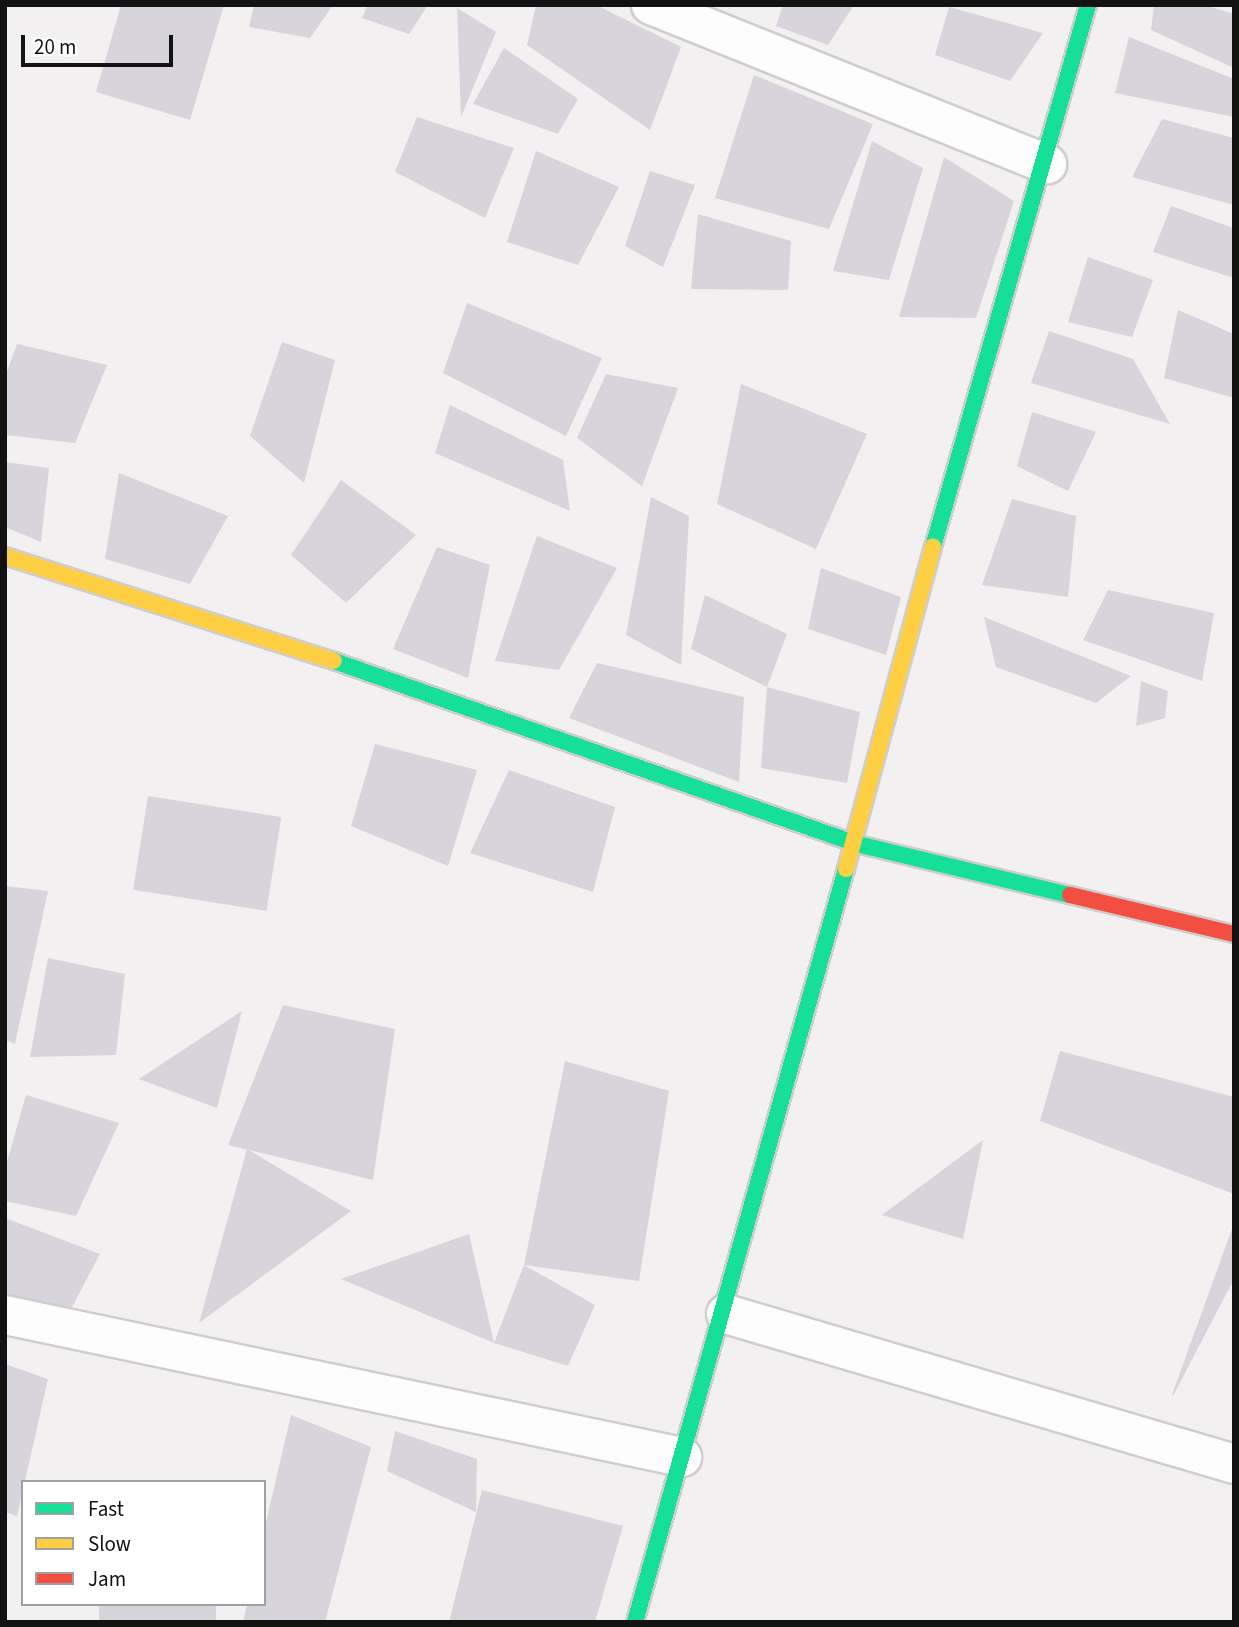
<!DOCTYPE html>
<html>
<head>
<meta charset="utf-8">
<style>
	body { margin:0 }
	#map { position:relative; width:1239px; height:1627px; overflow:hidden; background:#f2f0f1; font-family:"Source Sans 3",sans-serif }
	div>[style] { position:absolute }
	.building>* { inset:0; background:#d8d4dc; transform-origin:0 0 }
	.roads { filter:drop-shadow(2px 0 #cfcdce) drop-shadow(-2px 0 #cfcdce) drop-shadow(0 2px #cfcdce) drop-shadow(0 -2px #cfcdce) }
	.street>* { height:38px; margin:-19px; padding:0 19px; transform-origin:19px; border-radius:19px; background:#fdfdfd }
	.fast>* { height:16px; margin:-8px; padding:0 8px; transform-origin:8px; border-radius:8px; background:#16e098 }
	.slow>* { height:16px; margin:-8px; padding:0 8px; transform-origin:8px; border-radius:8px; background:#ffcf43 }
	.jam>* { height:16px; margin:-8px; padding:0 8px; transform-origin:8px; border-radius:8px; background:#f24e42 }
	span { translate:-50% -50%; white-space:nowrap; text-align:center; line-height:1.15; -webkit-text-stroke:7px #fff; paint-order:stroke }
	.frame { position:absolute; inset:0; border:7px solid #131213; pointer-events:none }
	.legend { position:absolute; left:21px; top:1480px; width:245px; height:126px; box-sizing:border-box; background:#fff; border:2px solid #a1a0a1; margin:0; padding:9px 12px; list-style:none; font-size:21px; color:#131213 }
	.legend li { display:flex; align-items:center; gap:14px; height:35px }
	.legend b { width:35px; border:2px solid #a1a0a1 }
	.scale { position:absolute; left:21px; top:35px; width:152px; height:32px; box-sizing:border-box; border:4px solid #131213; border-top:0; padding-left:9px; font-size:21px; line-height:24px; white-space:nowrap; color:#131213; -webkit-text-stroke:5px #fff; paint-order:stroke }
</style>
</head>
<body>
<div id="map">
	<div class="building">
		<i style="clip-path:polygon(121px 5px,224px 5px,190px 120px,96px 92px)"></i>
		<i style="clip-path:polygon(254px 5px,333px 5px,310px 38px,249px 27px)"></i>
		<i style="clip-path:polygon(368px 5px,428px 5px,409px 34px,362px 18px)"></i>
		<i style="clip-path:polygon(536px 5px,596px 5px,681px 47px,650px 130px,527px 45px)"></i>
		<i style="clip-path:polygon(783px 5px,854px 5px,828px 45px,776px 26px)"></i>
		<i style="clip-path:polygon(1154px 5px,1205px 5px,1234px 14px,1234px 68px,1151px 30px)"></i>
		<i style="clip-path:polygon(949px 7px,1043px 33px,1010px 81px,935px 55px)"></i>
		<i style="clip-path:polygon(457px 8px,496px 32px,461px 117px)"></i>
		<i style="clip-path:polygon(1129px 37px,1234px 79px,1234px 117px,1115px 93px)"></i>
		<i style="clip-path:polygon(504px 48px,578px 99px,558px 134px,473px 104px)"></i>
		<i style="clip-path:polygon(754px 75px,873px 124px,829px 229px,715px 198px)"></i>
		<i style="clip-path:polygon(417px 117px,514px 148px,485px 218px,395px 172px)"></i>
		<i style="clip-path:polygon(1162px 119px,1234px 138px,1234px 205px,1132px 177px)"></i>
		<i style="clip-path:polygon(872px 141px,923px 168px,889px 280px,833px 271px)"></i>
		<i style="clip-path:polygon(536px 151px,619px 187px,578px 265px,507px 242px)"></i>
		<i style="clip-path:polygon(944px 157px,1014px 201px,976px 318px,899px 317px)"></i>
		<i style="clip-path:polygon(650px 171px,695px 185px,663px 267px,625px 246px)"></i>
		<i style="clip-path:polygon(1171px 206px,1234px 228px,1234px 278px,1153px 252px)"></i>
		<i style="clip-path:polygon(698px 214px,791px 241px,788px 290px,691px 289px)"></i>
		<i style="clip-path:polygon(1088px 257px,1153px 280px,1132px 337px,1068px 322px)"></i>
		<i style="clip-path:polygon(467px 303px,602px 358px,566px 436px,443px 373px)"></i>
		<i style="clip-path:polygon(1178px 310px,1234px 334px,1234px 398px,1164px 378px)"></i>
		<i style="clip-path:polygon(1049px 331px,1133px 359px,1170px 424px,1031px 383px)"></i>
		<i style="clip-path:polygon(282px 342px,335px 360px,304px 483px,250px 436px)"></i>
		<i style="clip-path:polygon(17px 344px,107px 365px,75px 443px,5px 435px,5px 377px)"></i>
		<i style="clip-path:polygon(606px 374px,678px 388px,642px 486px,577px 438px)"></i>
		<i style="clip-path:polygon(741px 384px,867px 434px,816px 549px,717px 504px)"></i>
		<i style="clip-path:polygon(450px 405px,563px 460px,570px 511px,435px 453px)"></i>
		<i style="clip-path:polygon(1032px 412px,1096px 432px,1068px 491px,1017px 466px)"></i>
		<i style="clip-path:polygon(5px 462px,49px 468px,41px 542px,5px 527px)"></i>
		<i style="clip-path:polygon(119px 473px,228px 516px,190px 584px,105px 559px)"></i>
		<i style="clip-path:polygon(341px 480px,416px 535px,346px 603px,291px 555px)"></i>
		<i style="clip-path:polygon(651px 497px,689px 516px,681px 665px,626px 635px)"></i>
		<i style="clip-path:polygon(1012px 499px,1076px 516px,1068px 597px,982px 585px)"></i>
		<i style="clip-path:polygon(537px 536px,617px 568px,559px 670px,495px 661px)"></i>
		<i style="clip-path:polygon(437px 547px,490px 565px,468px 678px,393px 649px)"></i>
		<i style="clip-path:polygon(821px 568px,901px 597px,886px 655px,808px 629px)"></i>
		<i style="clip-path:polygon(1108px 590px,1214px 613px,1202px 681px,1083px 640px)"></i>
		<i style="clip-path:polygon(705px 595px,787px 634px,767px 687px,691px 649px)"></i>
		<i style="clip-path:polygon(984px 617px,1131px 676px,1096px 703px,996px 667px)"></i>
		<i style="clip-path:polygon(597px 663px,744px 697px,739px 782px,569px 718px)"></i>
		<i style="clip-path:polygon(1141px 681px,1168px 691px,1165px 718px,1136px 726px)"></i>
		<i style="clip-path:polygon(767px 687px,860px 712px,847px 783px,761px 768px)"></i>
		<i style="clip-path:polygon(375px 744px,477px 770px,448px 866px,351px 826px)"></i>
		<i style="clip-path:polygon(509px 770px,615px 807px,593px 892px,470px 853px)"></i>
		<i style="left:148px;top:796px;width:135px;height:95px;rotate:9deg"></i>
		<i style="clip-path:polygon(5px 886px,48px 891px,15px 1044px,5px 1040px)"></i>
		<i style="clip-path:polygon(48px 958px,125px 974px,116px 1055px,30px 1057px)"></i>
		<i style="clip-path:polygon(283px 1005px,395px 1029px,373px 1180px,228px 1145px)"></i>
		<i style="clip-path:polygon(242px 1011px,217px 1108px,139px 1079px)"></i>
		<i style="clip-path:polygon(1060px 1051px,1234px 1097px,1234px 1194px,1040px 1121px)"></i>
		<i style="clip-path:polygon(565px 1061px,669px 1091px,639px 1281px,524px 1265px)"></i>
		<i style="clip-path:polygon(26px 1095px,119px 1123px,76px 1216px,5px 1201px,5px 1169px)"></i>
		<i style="clip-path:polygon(983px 1140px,963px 1239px,882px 1215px)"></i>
		<i style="clip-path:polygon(247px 1149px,351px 1211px,199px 1323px)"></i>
		<i style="clip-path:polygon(5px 1218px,100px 1254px,71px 1309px,5px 1308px)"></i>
		<i style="clip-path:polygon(1233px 1226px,1234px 1279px,1173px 1396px,1172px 1395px)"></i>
		<i style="clip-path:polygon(469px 1234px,494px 1343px,524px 1265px,595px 1305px,568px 1366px,494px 1343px,341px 1279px)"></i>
		<i style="clip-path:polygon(5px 1364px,48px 1379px,17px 1516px,5px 1512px)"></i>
		<i style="clip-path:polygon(291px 1415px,371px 1447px,325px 1622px,243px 1622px,247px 1604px,264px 1604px,264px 1531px)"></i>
		<i style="clip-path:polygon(395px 1431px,477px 1459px,476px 1512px,387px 1471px)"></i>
		<i style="clip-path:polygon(482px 1490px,623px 1526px,595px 1622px,449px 1622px)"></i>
		<i style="left:99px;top:1604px;width:117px;height:18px"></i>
	</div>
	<div class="roads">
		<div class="street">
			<i style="left:651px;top:5px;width:427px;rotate:21.9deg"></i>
			<i style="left:726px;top:1314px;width:530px;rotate:16.45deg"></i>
			<i style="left:5px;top:1315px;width:692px;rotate:11.85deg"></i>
		</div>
		<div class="fast">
			<i style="left:933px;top:547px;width:564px;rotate:-74.04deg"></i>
			<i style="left:334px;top:661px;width:554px;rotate:19.29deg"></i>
			<i style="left:857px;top:844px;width:219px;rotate:13.5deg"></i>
			<i style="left:635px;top:1622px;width:782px;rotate:-74.35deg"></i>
		</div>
		<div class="slow">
			<i style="left:5px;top:556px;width:345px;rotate:17.7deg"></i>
			<i style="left:846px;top:869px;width:334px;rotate:-74.9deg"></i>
		</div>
		<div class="jam">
			<i style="left:1070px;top:895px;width:169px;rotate:13.4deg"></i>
		</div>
	</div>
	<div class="frame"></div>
	<ul class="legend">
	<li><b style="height:9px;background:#16e098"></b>Fast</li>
	<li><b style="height:9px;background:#ffcf43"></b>Slow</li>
	<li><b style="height:9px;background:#f24e42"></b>Jam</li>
	</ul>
	<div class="scale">20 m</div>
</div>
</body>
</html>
